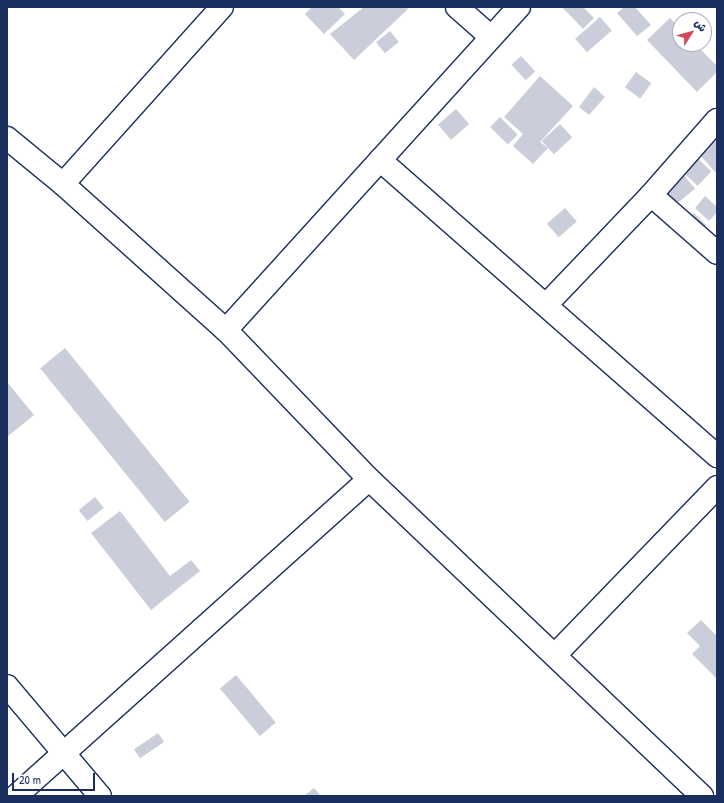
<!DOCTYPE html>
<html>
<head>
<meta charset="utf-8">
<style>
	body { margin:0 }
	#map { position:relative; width:724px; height:803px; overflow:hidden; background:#fff; font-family:"Patrick Hand","Playpen Sans Arabic",sans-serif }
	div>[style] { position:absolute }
	.building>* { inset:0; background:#caceda; transform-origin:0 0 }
	.roads { filter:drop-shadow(1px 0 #1b2f5e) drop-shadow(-1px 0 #1b2f5e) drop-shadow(0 1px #1b2f5e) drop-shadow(0 -1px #1b2f5e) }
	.street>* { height:22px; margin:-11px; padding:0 11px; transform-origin:11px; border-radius:11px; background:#fff }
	span { translate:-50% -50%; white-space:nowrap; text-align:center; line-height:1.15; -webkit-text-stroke:4px #fff; paint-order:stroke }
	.frame { position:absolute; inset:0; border:8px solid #1b2f5e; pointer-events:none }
	.north { position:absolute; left:672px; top:12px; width:40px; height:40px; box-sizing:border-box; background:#fff; border:1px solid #a4acbf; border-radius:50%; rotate:53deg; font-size:11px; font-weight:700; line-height:16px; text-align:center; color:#1b2f5e }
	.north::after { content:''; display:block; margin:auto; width:14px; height:18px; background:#d1495b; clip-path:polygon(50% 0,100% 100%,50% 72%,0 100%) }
	.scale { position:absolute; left:12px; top:773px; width:83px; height:18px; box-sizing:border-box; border:2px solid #1b2f5e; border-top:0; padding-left:5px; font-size:12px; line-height:14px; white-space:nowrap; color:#1b2f5e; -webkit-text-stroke:3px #fff; paint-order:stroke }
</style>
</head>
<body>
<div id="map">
	<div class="building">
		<i style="clip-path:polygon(312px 7px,338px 7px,345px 14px,324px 34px,305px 14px)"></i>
		<i style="clip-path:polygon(364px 7px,406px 7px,408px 9px,354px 60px,330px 34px)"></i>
		<i style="clip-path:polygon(562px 7px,583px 7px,594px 18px,583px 29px)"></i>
		<i style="clip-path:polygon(624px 7px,635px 7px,651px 25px,637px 36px,617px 13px)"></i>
		<i style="left:600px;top:17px;width:18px;height:33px;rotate:49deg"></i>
		<i style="clip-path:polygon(670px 18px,680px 28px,680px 44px,695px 44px,717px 66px,717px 72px,697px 92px,647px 40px)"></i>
		<i style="left:390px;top:31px;width:14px;height:18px;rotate:51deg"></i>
		<i style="left:521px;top:56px;width:21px;height:13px;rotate:47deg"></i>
		<i style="left:636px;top:72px;width:19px;height:19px;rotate:36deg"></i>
		<i style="clip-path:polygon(540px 76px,573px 106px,540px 142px,548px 148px,533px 164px,513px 146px,523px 134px,504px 117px)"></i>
		<i style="clip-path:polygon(594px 87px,605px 97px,589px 115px,579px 107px)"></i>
		<i style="left:456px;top:109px;width:20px;height:24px;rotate:49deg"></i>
		<i style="left:500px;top:117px;width:25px;height:14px;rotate:45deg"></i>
		<i style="left:560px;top:124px;width:18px;height:25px;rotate:47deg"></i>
		<i style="clip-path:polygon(717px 139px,717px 174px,700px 155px)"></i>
		<i style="left:696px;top:157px;width:21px;height:20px;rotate:43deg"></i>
		<i style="left:683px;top:174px;width:19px;height:30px;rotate:51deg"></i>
		<i style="clip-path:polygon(705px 196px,717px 207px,717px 212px,709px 221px,695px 208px)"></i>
		<i style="left:565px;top:208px;width:18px;height:24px;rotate:49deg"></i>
		<i style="left:694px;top:213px;width:18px;height:18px;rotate:45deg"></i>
		<i style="left:65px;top:348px;width:198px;height:32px;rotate:51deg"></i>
		<i style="clip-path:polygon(7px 382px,34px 415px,7px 437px)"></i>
		<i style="left:95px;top:497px;width:14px;height:21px;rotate:51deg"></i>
		<i style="clip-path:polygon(120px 511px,170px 576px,191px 560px,200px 571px,151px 610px,91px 533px)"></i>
		<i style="clip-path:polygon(701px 620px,717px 636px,716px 678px,692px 654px,700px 646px,687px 633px)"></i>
		<i style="left:236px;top:675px;width:62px;height:21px;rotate:50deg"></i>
		<i style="left:158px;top:733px;width:11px;height:29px;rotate:56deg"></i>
		<i style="clip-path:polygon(314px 788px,321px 796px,304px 796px)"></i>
	</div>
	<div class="roads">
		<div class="street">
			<i style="left:457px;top:7px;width:45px;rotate:41.4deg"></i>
			<i style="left:7px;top:138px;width:72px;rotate:39.4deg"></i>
			<i style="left:63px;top:184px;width:219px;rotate:41.9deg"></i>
			<i style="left:226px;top:330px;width:207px;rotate:46.2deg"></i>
			<i style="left:369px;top:479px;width:460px;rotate:43.6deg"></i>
			<i style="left:380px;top:160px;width:449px;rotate:41.3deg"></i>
			<i style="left:63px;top:184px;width:238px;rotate:-48.1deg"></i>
			<i style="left:651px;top:195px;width:88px;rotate:41.3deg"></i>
			<i style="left:546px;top:305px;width:152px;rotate:-46.3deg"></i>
			<i style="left:651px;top:195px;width:100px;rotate:-48.7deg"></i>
			<i style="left:226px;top:330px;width:436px;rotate:-47.8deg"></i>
			<i style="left:556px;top:654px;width:232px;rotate:-46deg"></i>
			<i style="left:7px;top:686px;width:144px;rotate:49.8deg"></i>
			<i style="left:16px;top:796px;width:474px;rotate:-41.9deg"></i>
		</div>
	</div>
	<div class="frame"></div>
	<div class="north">ش</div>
	<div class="scale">20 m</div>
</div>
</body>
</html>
